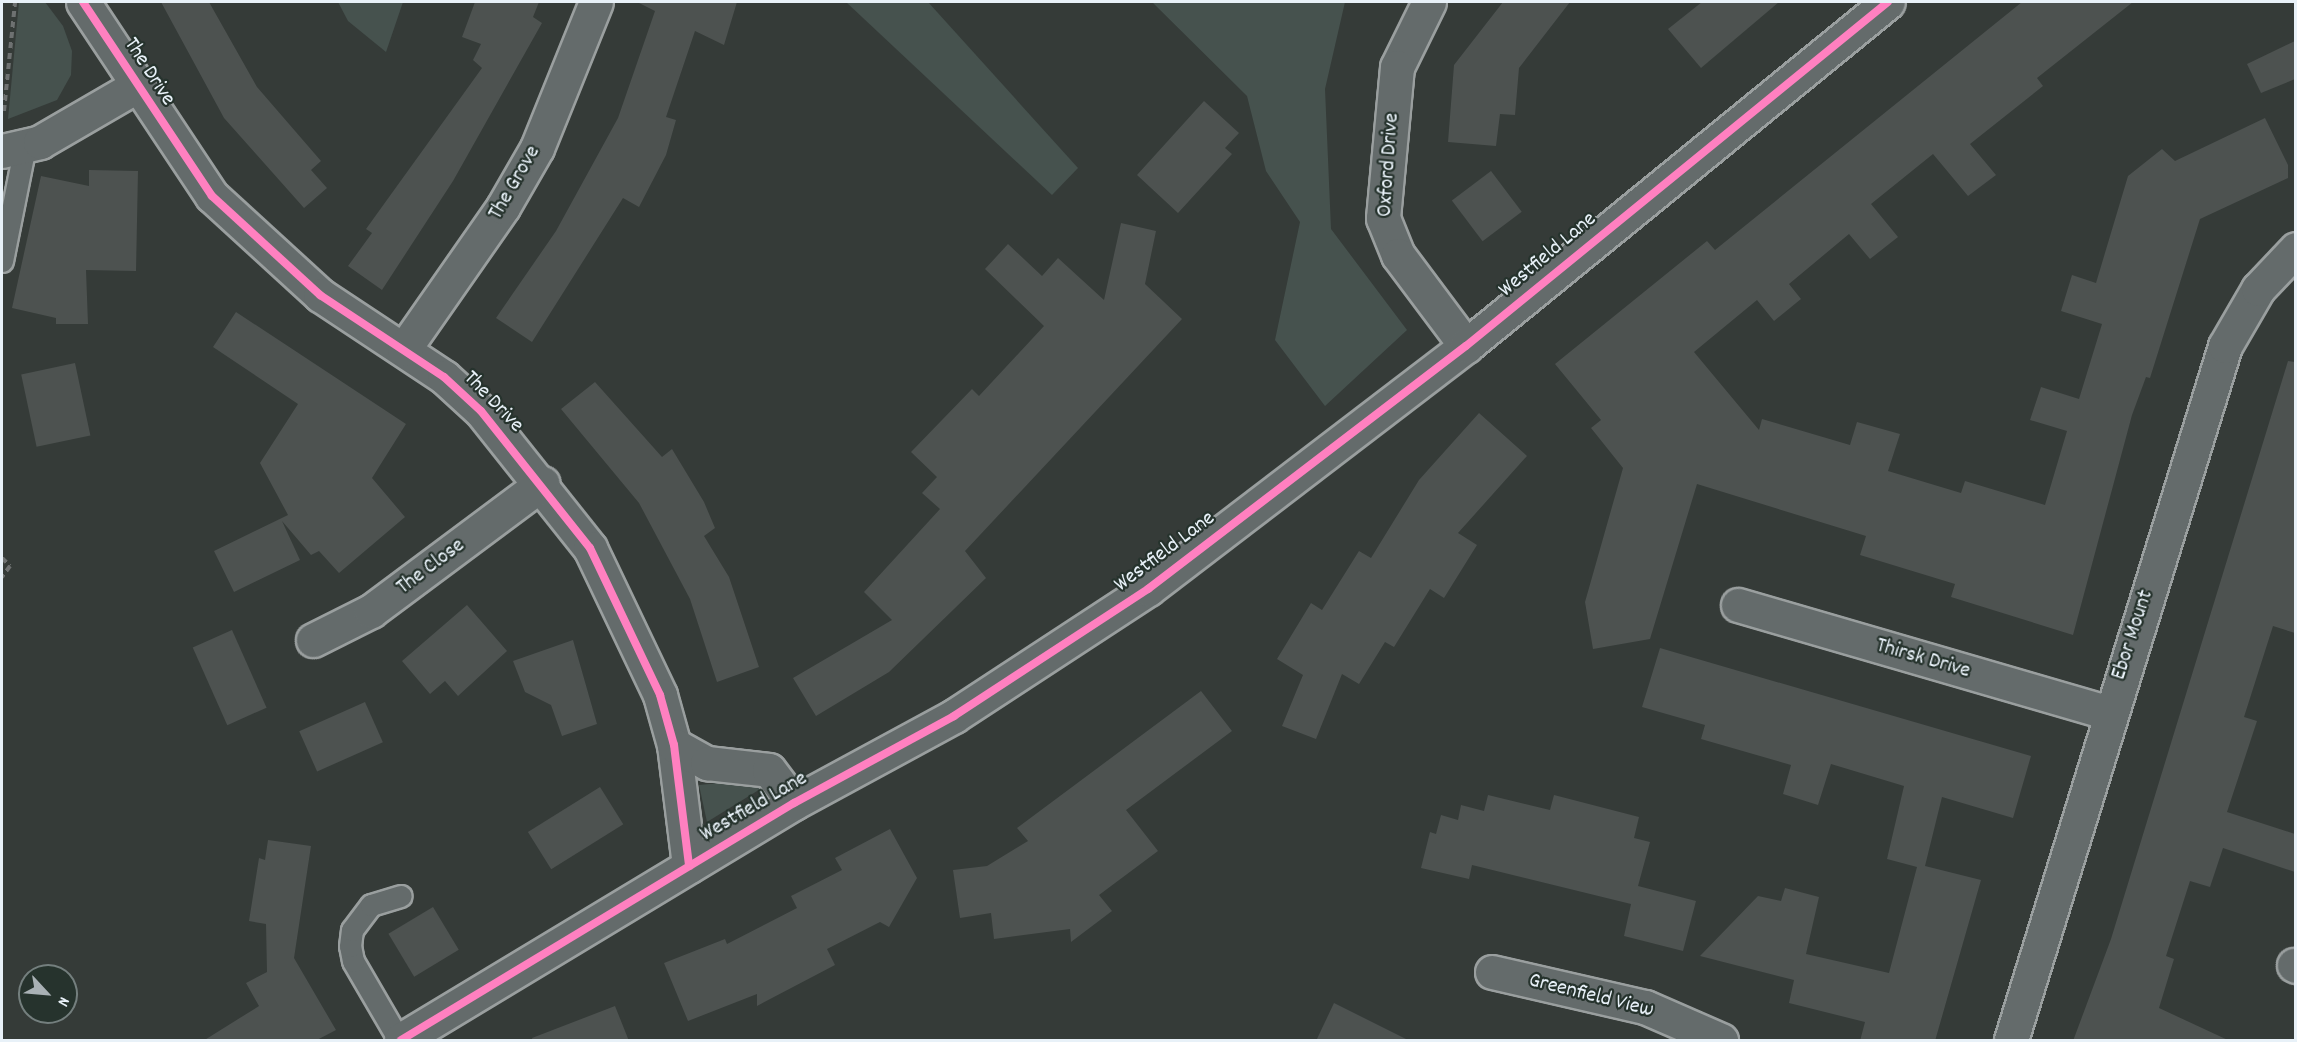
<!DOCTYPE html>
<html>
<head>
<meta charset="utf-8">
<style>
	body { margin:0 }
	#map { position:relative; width:2297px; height:1042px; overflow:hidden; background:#353b38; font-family:Dekko,sans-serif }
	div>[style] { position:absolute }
	.green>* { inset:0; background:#46524e }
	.building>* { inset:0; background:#4d5250; transform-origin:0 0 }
	.path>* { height:4px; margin-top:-2px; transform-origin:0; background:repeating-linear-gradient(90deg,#6e7171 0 6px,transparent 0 10.5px) }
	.roads { filter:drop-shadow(2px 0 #9a9f9f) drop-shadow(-2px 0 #9a9f9f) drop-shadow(0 2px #9a9f9f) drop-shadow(0 -2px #9a9f9f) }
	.service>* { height:21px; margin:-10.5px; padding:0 10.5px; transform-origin:10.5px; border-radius:10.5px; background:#646b6b }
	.minor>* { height:33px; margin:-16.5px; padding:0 16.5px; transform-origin:16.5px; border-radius:16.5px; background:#646b6b }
	.cycleway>* { height:8px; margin:-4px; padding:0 4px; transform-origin:4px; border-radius:4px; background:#ff80c0 }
	span { translate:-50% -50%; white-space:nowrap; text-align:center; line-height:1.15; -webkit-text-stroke:4.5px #26332d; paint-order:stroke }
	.street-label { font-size:22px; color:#e8f1f8 }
	.frame { position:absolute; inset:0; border:3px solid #e8f1f8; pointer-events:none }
	.north { position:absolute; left:18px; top:964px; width:60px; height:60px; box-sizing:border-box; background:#26332d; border:2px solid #747f7e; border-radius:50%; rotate:116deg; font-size:16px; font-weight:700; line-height:24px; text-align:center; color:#e8f1f8 }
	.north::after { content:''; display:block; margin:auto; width:21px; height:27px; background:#a9b1b5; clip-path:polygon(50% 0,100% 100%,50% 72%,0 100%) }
</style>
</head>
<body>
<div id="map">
	<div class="green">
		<i style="clip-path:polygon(19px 2px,45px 2px,63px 26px,72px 51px,71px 75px,57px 100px,8px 119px)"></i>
		<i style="clip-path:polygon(338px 2px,403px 2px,386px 52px,348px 21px)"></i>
		<i style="clip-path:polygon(846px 2px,928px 2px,1078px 168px,1052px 195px)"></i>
		<i style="clip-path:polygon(1152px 2px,1345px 2px,1325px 89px,1331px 229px,1407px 330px,1325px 406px,1275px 340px,1300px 222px,1266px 171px,1247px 96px)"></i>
		<i style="clip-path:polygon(741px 781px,762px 788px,707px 822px,699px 785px)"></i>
	</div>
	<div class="building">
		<i style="clip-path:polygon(161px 2px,209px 2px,257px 87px,321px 161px,311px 170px,327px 188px,304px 208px,224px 118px)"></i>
		<i style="clip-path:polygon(475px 2px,539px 2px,533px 17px,542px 23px,453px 181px,382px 290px,348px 266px,372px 233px,366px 229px,482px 68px,473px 60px,481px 44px,462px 37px)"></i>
		<i style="clip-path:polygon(637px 2px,737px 2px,724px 45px,695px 31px,666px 117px,676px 120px,666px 155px,639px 207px,623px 198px,532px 342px,496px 318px,556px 231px,618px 118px,655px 11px)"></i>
		<i style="clip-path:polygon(1503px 2px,1570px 2px,1519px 68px,1515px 115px,1500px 114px,1496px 146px,1448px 142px,1454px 65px)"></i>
		<i style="clip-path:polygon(1702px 2px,1779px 2px,1701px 68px,1668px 29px)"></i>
		<i style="clip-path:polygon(2022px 2px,2133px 2px,2037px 78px,2043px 86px,1970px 144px,1996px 175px,1968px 196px,1933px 154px,1871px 204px,1898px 237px,1870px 259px,1849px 234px,1789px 284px,1801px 299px,1774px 321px,1757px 300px,1694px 352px,1759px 430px,1762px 419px,1850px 445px,1857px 422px,1900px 434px,1888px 471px,1961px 493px,1965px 481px,2045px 505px,2067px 431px,2030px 420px,2041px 387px,2079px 399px,2102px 324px,2061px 311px,2072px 275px,2096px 283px,2128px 176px,2162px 149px,2175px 161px,2265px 118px,2288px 165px,2288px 178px,2200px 219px,2150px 378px,2146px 377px,2132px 415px,2073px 635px,1951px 597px,1955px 584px,1860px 555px,1866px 536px,1697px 484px,1650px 639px,1593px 649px,1585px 602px,1623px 468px,1591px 428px,1601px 420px,1555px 364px,1707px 241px,1715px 250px)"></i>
		<i style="clip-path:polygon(2295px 41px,2295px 79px,2261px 93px,2247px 64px)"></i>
		<i style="clip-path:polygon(1204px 101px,1239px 133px,1225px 148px,1232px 154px,1178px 213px,1137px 175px)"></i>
		<i style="clip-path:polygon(89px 170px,138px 171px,136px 271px,86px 270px,88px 324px,56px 324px,56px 318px,12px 308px,41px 176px,89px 186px)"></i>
		<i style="left:1491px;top:171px;width:51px;height:49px;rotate:53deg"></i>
		<i style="clip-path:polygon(1121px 223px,1156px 231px,1145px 284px,1182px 319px,965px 551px,986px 578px,889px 672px,816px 716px,793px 678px,892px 620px,864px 592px,940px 509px,922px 493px,937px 477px,911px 452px,972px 389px,979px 396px,1044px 326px,985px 269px,1008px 244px,1042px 276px,1058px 258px,1104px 300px)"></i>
		<i style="clip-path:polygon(236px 312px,406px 424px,372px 478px,405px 517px,339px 573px,319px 551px,311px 555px,282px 521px,300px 560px,234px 592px,214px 551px,288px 515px,260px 463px,298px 404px,213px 347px)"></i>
		<i style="clip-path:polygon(2288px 361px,2295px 362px,2295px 633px,2273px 626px,2244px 717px,2257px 721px,2227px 812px,2295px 834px,2295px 872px,2223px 848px,2210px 887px,2190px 881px,2166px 956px,2174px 959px,2159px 1008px,2230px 1041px,2073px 1041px,2111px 939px)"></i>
		<i style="left:75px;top:363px;width:74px;height:55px;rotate:78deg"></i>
		<i style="clip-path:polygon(595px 382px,662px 457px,672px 449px,704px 502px,715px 528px,704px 536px,729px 577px,759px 667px,717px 682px,690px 599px,639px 503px,561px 409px)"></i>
		<i style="clip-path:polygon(1479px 413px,1527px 456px,1458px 533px,1477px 545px,1444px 598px,1430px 589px,1394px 647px,1385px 642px,1359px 684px,1342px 674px,1316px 739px,1282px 726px,1303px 675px,1277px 659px,1311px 603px,1322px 610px,1359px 551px,1371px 558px,1419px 480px)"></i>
		<i style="clip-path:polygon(467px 605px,507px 651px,458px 696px,445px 681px,430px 694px,402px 661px)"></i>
		<i style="left:232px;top:630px;width:85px;height:43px;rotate:66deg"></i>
		<i style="clip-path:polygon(573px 640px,597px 724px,562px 736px,551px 705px,525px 692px,513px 661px)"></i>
		<i style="clip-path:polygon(1660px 648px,2031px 756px,2013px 818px,1942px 797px,1925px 866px,1981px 880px,1935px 1041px,1860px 1041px,1865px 1022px,1789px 1003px,1794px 980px,1700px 956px,1758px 896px,1781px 901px,1785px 888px,1819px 897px,1806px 954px,1889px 973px,1917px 867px,1887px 859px,1904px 786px,1831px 764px,1818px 805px,1783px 794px,1791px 765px,1701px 739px,1705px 725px,1642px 707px)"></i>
		<i style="clip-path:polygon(1201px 691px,1232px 731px,1126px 810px,1158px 851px,1099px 895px,1112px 911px,1071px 942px,1070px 929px,994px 939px,991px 913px,960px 918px,953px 870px,987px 866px,1028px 841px,1017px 828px)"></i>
		<i style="left:365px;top:702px;width:44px;height:72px;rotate:66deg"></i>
		<i style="left:600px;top:787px;width:44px;height:85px;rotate:58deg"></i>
		<i style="clip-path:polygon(1488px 795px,1550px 810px,1554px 795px,1639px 817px,1634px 838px,1650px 842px,1638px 886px,1696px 901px,1683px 951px,1624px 936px,1631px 904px,1472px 865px,1469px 879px,1421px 868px,1430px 832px,1436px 834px,1441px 815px,1458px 820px,1461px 805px,1484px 811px)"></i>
		<i style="clip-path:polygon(890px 829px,917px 878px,889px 927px,880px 922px,827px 949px,835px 965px,757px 1006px,757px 994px,688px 1021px,664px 963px,725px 939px,727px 944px,797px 908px,791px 896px,842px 870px,835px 858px)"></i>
		<i style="clip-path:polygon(268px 840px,311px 846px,294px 958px,336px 1030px,315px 1041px,203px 1041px,259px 1006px,246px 983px,267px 972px,266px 924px,249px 921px,259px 858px,265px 860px)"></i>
		<i style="left:433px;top:907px;width:50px;height:52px;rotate:59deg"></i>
		<i style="clip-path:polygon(1334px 1003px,1410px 1041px,1316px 1041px)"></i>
		<i style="clip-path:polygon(615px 1006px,629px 1041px,533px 1041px,532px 1038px)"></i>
	</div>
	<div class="path">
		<i style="left:4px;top:111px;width:110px;rotate:-84.2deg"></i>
		<i style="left:2px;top:558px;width:11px;rotate:45deg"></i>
		<i style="left:10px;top:566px;width:14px;rotate:126deg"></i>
	</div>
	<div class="roads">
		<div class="service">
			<i style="left:2px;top:261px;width:117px;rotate:-78.7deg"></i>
			<i style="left:399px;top:1040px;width:91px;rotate:-120.2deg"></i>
			<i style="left:353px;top:961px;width:15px;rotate:-101deg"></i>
			<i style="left:350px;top:946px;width:16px;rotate:-83deg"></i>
			<i style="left:352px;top:930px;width:31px;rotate:-53deg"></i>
			<i style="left:371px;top:905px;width:31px;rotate:-17deg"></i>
		</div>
		<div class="minor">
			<i style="left:83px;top:2px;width:233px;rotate:56.4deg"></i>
			<i style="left:212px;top:196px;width:147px;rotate:42.5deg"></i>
			<i style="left:320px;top:295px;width:149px;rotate:33.5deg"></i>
			<i style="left:444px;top:377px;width:50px;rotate:42.6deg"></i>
			<i style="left:481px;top:411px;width:175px;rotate:51.5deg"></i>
			<i style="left:590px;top:548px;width:163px;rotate:64.5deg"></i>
			<i style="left:660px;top:695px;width:52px;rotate:74.4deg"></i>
			<i style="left:674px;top:745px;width:122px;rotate:82.9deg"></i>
			<i style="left:1429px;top:2px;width:72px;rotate:116.2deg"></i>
			<i style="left:1397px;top:67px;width:152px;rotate:95.3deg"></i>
			<i style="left:1383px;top:218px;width:40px;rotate:68deg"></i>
			<i style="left:1398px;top:255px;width:114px;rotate:53.2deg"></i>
			<i style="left:2px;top:151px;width:39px;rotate:-13deg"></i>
			<i style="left:40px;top:142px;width:110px;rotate:-30.1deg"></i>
			<i style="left:404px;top:349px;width:173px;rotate:-55.1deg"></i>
			<i style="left:503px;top:207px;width:68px;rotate:-60deg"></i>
			<i style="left:537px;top:148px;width:157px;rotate:-68deg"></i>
			<i style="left:1738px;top:605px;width:386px;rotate:16.2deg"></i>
			<i style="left:313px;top:640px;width:65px;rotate:-26.6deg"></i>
			<i style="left:371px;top:611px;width:214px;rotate:-36.7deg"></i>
			<i style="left:674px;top:745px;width:38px;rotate:29deg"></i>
			<i style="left:707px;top:763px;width:62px;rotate:6.4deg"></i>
			<i style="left:769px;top:770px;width:41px;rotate:52.9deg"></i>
			<i style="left:2294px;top:965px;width:2px;rotate:27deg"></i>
			<i style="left:1492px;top:972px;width:157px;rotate:12.9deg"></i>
			<i style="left:1645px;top:1007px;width:83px;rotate:23.5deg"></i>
			<i style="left:401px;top:1040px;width:459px;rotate:-31.1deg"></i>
			<i style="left:794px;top:803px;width:182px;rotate:-28.5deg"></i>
			<i style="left:954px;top:716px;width:232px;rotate:-33.2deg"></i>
			<i style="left:1148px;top:589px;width:400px;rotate:-37.4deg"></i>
			<i style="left:1466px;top:346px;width:544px;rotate:-39.19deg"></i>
			<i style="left:2011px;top:1040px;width:726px;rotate:-72.86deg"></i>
			<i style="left:2225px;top:346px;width:66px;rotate:-59.9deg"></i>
			<i style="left:2258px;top:289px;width:55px;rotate:-46.5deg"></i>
		</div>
	</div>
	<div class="cycleway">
		<i style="left:83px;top:2px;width:233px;rotate:56.4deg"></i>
		<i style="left:212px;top:196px;width:147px;rotate:42.5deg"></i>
		<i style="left:320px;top:295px;width:149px;rotate:33.5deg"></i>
		<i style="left:444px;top:377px;width:50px;rotate:42.6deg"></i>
		<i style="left:481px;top:411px;width:175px;rotate:51.5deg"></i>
		<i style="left:590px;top:548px;width:163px;rotate:64.5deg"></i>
		<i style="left:660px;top:695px;width:52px;rotate:74.4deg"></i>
		<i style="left:674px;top:745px;width:122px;rotate:82.9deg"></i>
		<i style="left:401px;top:1040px;width:459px;rotate:-31.1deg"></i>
		<i style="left:794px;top:803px;width:182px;rotate:-28.5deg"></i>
		<i style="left:954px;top:716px;width:232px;rotate:-33.2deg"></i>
		<i style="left:1148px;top:589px;width:400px;rotate:-37.4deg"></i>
		<i style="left:1466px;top:346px;width:544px;rotate:-39.19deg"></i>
	</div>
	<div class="street-label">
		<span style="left:149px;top:72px;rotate:57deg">The Drive</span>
		<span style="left:1389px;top:165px;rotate:-86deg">Oxford Drive</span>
		<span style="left:515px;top:183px;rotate:-60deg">The Grove</span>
		<span style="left:1548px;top:255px;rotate:-40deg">Westfield Lane</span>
		<span style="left:493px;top:402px;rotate:46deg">The Drive</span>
		<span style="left:1165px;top:552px;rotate:-37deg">Westfield Lane</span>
		<span style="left:431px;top:567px;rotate:-37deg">The Close</span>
		<span style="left:2133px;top:635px;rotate:-72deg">Ebor Mount</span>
		<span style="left:1923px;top:659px;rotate:16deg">Thirsk Drive</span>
		<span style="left:754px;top:807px;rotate:-30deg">Westfield Lane</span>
		<span style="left:1591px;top:996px;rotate:14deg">Greenfield View</span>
	</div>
	<div class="frame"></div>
	<div class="north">N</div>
</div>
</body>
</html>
